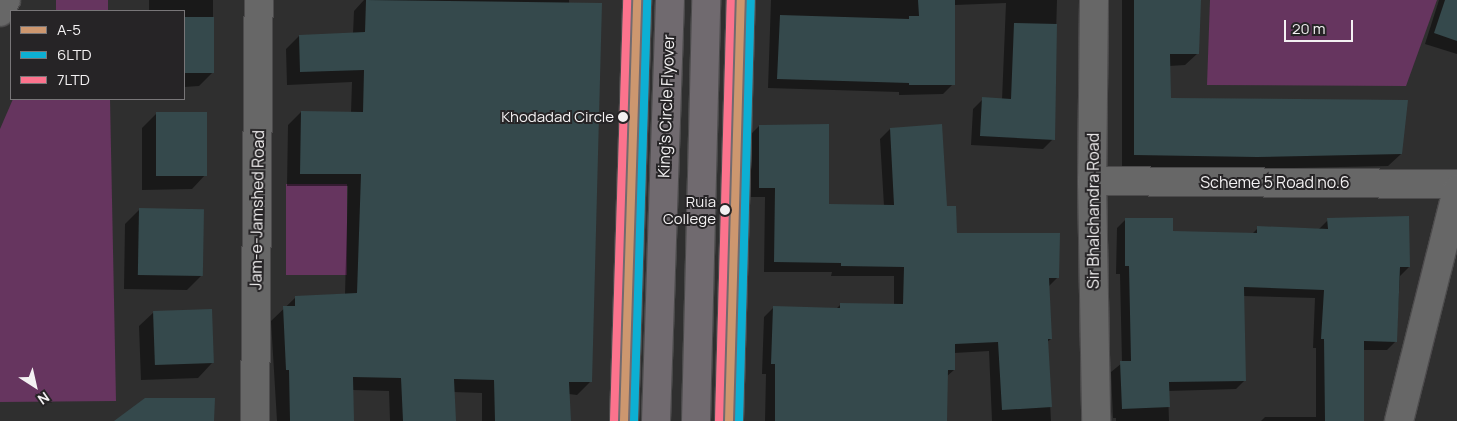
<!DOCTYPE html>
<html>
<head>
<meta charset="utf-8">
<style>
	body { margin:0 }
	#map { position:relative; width:1457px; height:421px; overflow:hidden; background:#2f2f2f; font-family:Manrope,sans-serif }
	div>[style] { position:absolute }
	.green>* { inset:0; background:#66355f; transform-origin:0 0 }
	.shadow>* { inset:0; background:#0007 }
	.building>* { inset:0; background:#35494c; transform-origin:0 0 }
	.roads { filter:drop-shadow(1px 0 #4c4b4c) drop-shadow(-1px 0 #4c4b4c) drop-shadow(0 1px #4c4b4c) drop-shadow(0 -1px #4c4b4c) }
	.minor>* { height:28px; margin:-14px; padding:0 14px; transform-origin:14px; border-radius:14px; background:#676767 }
	.highway>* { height:28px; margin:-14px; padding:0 14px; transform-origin:14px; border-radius:14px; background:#706a6f }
	.bus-1>* { height:8px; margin:-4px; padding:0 4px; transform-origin:4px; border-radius:4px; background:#cd976f }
	.bus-2>* { height:8px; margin:-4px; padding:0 4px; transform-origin:4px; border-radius:4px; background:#0dafd3 }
	.bus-3>* { height:8px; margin:-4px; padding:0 4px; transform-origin:4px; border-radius:4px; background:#fc738d }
	.dots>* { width:14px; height:14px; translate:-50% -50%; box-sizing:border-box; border:2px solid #262426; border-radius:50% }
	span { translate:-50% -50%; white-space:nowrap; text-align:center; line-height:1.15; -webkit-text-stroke:4px #262426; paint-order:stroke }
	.bus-label { font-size:15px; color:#f3f1f2 }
	.right { translate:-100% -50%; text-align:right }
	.street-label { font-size:16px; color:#f3f1f2 }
	.legend { position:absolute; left:10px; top:10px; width:175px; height:90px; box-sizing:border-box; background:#262426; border:1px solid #787678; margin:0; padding:6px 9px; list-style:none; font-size:15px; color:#f3f1f2 }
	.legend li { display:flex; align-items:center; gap:10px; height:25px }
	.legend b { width:25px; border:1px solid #787678 }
	.north { position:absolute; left:10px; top:361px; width:50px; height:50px; -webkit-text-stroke:4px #262426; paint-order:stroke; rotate:145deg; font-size:14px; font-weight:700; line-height:20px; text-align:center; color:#f3f1f2 }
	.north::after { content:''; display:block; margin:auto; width:18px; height:22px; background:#f3f1f2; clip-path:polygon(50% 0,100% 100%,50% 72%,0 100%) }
	.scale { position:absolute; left:1284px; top:20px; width:69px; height:22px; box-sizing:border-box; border:2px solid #f3f1f2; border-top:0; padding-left:6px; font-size:15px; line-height:18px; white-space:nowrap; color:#f3f1f2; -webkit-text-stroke:4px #262426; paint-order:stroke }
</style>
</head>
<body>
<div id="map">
	<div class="green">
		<i style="left:56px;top:0;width:52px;height:12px"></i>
		<i style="clip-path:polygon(1210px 0,1437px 0,1406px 86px,1207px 85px)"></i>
		<i style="clip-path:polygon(13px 99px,110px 99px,116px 401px,0 402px,0 129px)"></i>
		<i style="left:286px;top:184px;width:61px;height:91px"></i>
	</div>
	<div class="shadow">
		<i style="clip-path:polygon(149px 0,213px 0,213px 72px,199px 86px,184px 87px,184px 11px,149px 11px)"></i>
		<i style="clip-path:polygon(364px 0,569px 0,590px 382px,577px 395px,569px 394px,569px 421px,482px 421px,482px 393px,453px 392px,455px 421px,390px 421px,389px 391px,352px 390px,353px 421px,277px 421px,271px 321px,296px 297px,345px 294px,348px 186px,287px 186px,288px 125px,301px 112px,351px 113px,352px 82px,287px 85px,286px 49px,299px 36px,353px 34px,354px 11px)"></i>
		<i style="clip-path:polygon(771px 0,1057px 0,1053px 139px,1043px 149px,971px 145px,973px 109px,983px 99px,1002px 100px,1006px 3px,955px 5px,953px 84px,943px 94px,899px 95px,899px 92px,768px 88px)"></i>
		<i style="clip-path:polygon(1122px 0,1200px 0,1198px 53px,1185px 65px,1169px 66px,1170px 99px,1401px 154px,1388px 166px,1244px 169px,1122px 167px)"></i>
		<i style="clip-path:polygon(1439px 0,1457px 0,1457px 54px,1425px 44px)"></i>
		<i style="clip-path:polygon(156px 114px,206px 174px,192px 189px,142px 190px,142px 128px)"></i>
		<i style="clip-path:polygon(759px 126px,828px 206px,884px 206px,880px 139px,890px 129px,946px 207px,955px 234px,1058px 277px,1048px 287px,1051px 339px,1047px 342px,1051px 421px,992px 421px,989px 351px,954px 353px,954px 370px,946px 377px,946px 421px,765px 421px,766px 374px,762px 374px,764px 317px,774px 307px,836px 309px,841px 304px,894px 305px,894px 276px,831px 276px,832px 272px,764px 272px,765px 197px,749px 197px,749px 136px)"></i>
		<i style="clip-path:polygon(140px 209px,201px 276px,187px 290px,124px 289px,125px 224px)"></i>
		<i style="clip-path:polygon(1126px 219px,1171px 233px,1251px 235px,1258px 228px,1319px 229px,1328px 220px,1409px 267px,1400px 276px,1396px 341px,1387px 350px,1363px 350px,1363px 421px,1261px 421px,1265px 417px,1316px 417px,1316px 348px,1313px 348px,1315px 298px,1243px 296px,1245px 380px,1236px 389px,1168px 391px,1169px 421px,1116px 421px,1116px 418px,1113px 418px,1111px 372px,1122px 363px,1120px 274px,1116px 274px,1117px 228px)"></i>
		<i style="clip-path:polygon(154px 312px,212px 363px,198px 378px,141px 380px,139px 326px)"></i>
	</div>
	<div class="building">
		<i style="clip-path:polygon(366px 0,602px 3px,592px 382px,569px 382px,571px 421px,495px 421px,494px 380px,454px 379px,456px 421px,403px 421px,401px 378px,353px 377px,354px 421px,290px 421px,289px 370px,286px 370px,283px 306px,295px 306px,295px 296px,357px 293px,361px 174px,300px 174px,301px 111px,363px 112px,364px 70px,300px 72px,299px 35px,365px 32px)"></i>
		<i style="clip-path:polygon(918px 0,955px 0,955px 85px,909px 85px,909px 83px,777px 79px,780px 15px,909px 19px,909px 16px,919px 16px)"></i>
		<i style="clip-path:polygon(1134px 0,1201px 0,1199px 54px,1170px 54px,1171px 98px,1408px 100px,1402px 154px,1257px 157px,1134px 155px)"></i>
		<i style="clip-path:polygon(1445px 0,1457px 0,1457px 41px,1434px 33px)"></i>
		<i style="left:184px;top:17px;width:30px;height:56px"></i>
		<i style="clip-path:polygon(1014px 23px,1057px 24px,1055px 140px,980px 136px,982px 97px,1011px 99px)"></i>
		<i style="left:156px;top:112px;width:51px;height:64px"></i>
		<i style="clip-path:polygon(829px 124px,829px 204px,894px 205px,890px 128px,942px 124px,947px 206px,956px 206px,957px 233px,1060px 233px,1059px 278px,1049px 278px,1052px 339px,1048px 339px,1052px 407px,1002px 410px,998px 342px,955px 344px,955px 370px,948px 370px,947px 421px,775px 421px,775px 364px,771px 364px,773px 306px,840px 308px,840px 303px,903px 304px,904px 267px,841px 266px,841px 263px,774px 262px,775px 188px,759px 188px,759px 125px)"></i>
		<i style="left:139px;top:208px;width:65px;height:67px;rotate:1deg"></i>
		<i style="clip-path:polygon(1409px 216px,1410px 267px,1400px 267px,1397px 342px,1364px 341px,1364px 421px,1325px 421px,1324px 339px,1321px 339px,1324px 290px,1244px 287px,1246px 381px,1169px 382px,1170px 407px,1122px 409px,1120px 361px,1131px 361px,1129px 266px,1125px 266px,1125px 218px,1173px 218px,1173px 231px,1257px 233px,1257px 226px,1328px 229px,1327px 218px)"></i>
		<i style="left:212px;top:309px;width:54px;height:59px;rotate:88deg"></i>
		<i style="clip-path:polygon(145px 398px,215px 398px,214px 421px,114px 421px)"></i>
	</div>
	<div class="roads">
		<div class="minor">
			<i style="left:1094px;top:0;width:181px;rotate:90.6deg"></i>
			<i style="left:1092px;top:181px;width:240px;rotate:89deg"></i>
			<i style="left:0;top:12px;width:13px;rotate:-63deg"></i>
			<i style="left:1092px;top:181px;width:365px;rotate:0.5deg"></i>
			<i style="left:255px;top:421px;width:421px;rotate:-89.5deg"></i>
			<i style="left:1399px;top:421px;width:238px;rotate:-75.9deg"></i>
		</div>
		<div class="highway">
			<i style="left:624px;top:421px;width:421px;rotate:-88.2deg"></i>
			<i style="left:656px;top:421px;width:421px;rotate:-88.1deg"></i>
			<i style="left:696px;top:421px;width:421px;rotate:-88.6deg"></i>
			<i style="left:729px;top:421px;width:421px;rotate:-88.4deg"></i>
		</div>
	</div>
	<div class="bus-1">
		<i style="left:624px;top:421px;width:421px;rotate:-88.2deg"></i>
		<i style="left:729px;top:421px;width:421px;rotate:-88.4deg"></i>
	</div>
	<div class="bus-2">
		<i style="left:634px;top:421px;width:421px;rotate:-88.2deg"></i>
		<i style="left:739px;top:421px;width:421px;rotate:-88.4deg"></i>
	</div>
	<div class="bus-3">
		<i style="left:614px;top:421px;width:421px;rotate:-88.2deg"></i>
		<i style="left:719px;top:421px;width:421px;rotate:-88.4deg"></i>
	</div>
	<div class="dots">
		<i style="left:623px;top:117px;background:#f3f1f2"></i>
		<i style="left:725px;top:210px;background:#f3f1f2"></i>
	</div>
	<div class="bus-label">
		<span class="right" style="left:614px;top:117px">Khodadad Circle</span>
		<span class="right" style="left:716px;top:210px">Ruia<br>College</span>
	</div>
	<div class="street-label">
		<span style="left:666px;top:106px;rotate:-88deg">King's Circle Flyover</span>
		<span style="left:1275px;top:182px">Scheme 5 Road no.6</span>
		<span style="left:257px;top:210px;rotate:-89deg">Jam-e-Jamshed Road</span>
		<span style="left:1093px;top:211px;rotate:-90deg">Sir Bhalchandra Road</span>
	</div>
	<ul class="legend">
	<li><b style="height:6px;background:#cd976f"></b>A-5</li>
	<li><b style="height:6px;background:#0dafd3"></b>6LTD</li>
	<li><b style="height:6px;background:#fc738d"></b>7LTD</li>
	</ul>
	<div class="north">N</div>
	<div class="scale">20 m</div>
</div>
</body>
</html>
